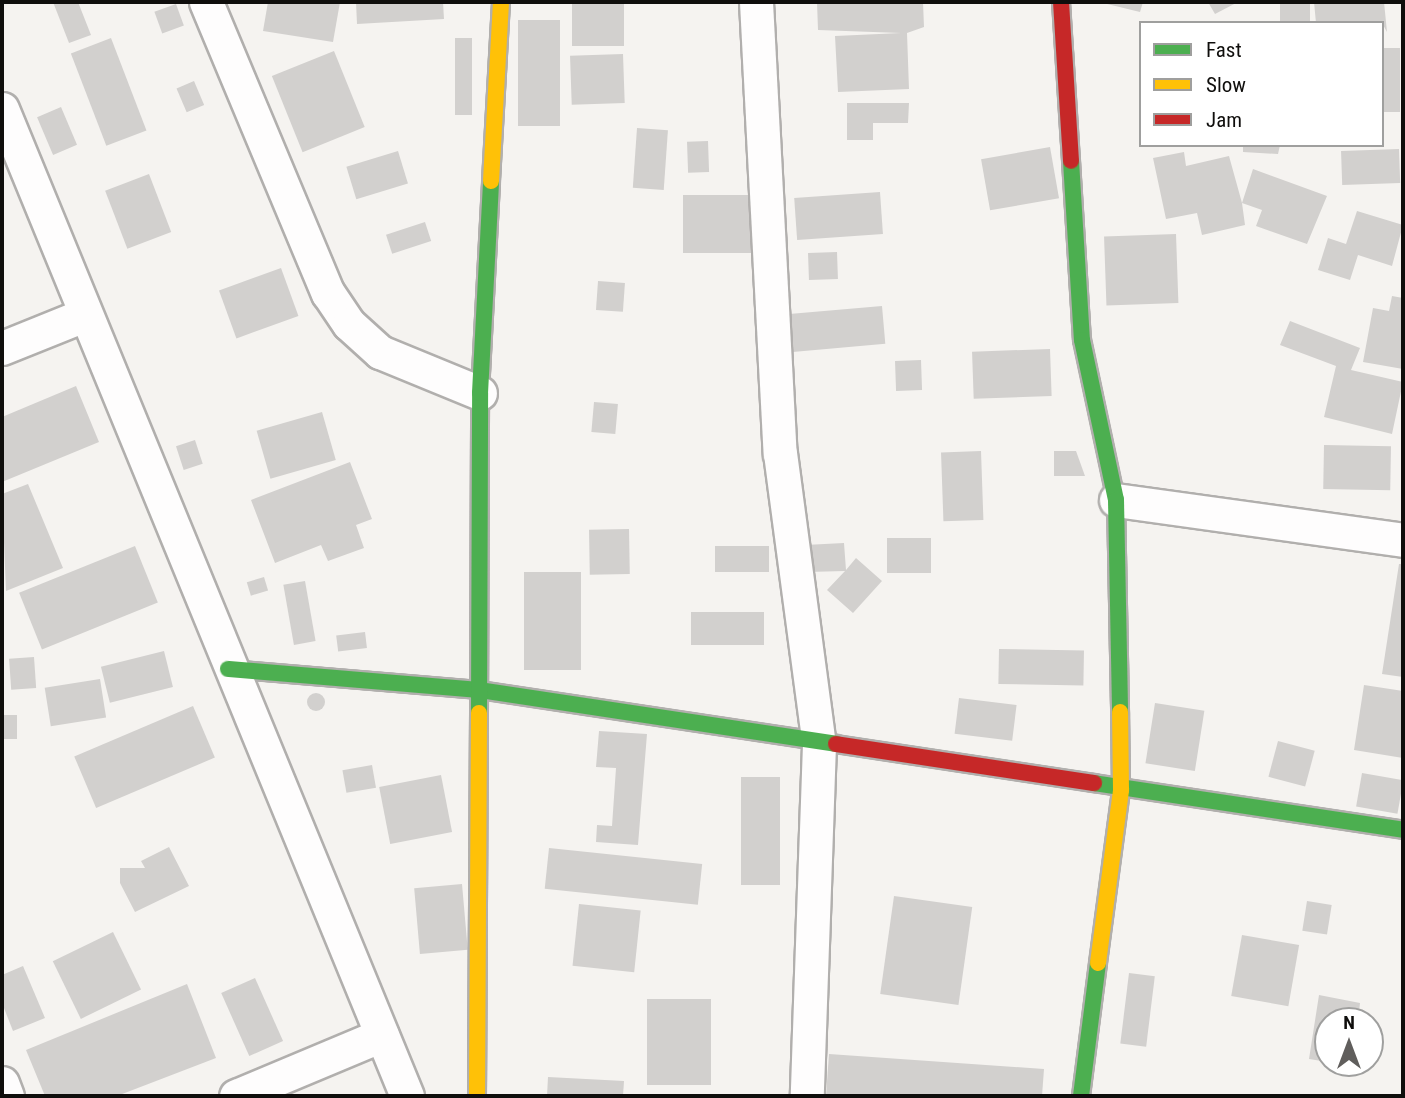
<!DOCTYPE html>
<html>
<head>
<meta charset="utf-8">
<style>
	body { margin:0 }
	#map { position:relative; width:1405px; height:1098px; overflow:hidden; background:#f5f3f0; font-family:"Roboto Condensed",sans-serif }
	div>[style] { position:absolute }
	.building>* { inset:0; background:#d2d0ce; transform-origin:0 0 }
	.round { border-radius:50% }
	.roads { filter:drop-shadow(2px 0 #b1afad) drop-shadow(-2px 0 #b1afad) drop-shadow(0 2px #b1afad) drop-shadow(0 -2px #b1afad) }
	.street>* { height:33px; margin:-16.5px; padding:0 16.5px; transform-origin:16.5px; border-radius:16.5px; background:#fefdfd }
	.fast>* { height:16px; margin:-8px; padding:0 8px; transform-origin:8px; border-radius:8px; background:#4caf50 }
	.slow>* { height:16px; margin:-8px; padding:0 8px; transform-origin:8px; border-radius:8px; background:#ffc107 }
	.jam>* { height:16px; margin:-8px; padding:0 8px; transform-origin:8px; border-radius:8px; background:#c62828 }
	span { translate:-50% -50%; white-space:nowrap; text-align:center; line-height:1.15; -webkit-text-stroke:6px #fff; paint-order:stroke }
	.frame { position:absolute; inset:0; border:4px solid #0f0e0c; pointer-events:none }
	.legend { position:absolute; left:1139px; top:21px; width:245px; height:126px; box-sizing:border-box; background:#fff; border:2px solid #9f9f9e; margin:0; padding:9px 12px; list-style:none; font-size:21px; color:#0f0e0c }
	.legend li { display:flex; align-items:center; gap:14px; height:35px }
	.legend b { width:35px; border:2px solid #9f9f9e }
	.north { position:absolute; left:1314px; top:1007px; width:70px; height:70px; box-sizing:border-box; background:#fff; border:2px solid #9f9f9e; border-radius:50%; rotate:0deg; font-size:19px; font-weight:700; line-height:28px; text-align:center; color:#0f0e0c }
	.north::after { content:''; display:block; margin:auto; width:24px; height:32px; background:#605e5c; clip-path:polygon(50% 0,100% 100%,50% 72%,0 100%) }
</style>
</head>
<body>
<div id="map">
	<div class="building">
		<i style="clip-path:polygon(53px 2px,78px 2px,91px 35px,69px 43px)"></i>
		<i style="clip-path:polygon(268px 2px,340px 2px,333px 42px,263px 31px)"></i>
		<i style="clip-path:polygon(356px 2px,443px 2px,444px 19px,357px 24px)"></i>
		<i style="left:572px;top:2px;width:52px;height:44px"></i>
		<i style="clip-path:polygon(817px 2px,923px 2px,924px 27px,907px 33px,909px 89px,838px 92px,835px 36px,901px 33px,818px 30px)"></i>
		<i style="clip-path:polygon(1099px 2px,1143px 2px,1140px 12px)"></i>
		<i style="clip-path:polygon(1208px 2px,1238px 2px,1215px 14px)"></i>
		<i style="left:1280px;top:2px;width:30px;height:21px"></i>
		<i style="clip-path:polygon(1314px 2px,1384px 2px,1387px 32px,1382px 23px,1316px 23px)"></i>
		<i style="left:176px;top:4px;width:23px;height:23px;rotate:70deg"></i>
		<i style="left:518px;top:20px;width:42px;height:106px"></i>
		<i style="left:111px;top:38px;width:99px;height:43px;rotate:69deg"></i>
		<i style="left:455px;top:38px;width:17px;height:77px"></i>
		<i style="left:1382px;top:48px;width:18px;height:64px"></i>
		<i style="left:334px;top:51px;width:82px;height:67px;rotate:68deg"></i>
		<i style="left:623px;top:54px;width:49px;height:53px;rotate:88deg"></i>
		<i style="left:194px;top:81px;width:26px;height:19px;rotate:67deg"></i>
		<i style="clip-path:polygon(847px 103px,909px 103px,908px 123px,873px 123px,873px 140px,847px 140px)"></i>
		<i style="left:61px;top:107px;width:41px;height:26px;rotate:67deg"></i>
		<i style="left:637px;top:128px;width:31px;height:60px;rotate:4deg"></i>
		<i style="left:708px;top:141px;width:31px;height:21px;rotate:88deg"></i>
		<i style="clip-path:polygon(1243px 145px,1280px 145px,1278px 154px,1243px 152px)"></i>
		<i style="left:1050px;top:147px;width:52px;height:70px;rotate:80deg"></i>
		<i style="left:1399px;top:149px;width:34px;height:58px;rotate:88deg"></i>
		<i style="left:398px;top:151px;width:34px;height:54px;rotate:73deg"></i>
		<i style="clip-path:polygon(1184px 152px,1186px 166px,1229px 156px,1242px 203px,1253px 169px,1327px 196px,1307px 244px,1256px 226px,1262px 210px,1242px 203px,1245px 225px,1202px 235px,1197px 213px,1166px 219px,1153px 158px)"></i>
		<i style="left:149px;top:174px;width:62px;height:47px;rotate:69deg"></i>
		<i style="left:880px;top:192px;width:42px;height:86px;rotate:86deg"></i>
		<i style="left:753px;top:195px;width:58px;height:70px;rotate:90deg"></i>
		<i style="clip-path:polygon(1357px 211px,1403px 225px,1392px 266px,1358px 255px,1350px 280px,1318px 270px,1328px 238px,1346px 244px)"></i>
		<i style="left:425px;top:222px;width:20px;height:41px;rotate:72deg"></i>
		<i style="left:1176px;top:234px;width:69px;height:72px;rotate:88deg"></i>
		<i style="left:837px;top:252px;width:27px;height:29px;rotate:88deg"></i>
		<i style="left:281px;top:268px;width:51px;height:66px;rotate:70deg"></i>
		<i style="left:598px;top:281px;width:27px;height:29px;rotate:4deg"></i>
		<i style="clip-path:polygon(1392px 296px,1403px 298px,1403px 369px,1363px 362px,1373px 308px,1389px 311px)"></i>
		<i style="left:882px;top:306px;width:38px;height:93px;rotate:85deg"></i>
		<i style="clip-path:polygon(1290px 321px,1360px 348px,1351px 370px,1403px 382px,1392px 434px,1324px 417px,1336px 366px,1280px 345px)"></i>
		<i style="left:1050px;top:349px;width:47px;height:78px;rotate:88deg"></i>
		<i style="left:921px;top:360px;width:30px;height:26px;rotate:88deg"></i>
		<i style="clip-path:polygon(76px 386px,99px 442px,2px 482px,2px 417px)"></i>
		<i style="left:594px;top:402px;width:24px;height:30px;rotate:5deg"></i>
		<i style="left:322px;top:412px;width:50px;height:68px;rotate:74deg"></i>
		<i style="left:195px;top:440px;width:25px;height:20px;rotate:72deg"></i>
		<i style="left:1324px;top:445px;width:67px;height:44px;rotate:1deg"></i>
		<i style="left:981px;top:451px;width:69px;height:40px;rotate:88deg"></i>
		<i style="clip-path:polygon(1054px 451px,1076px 451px,1085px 476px,1054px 476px)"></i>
		<i style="clip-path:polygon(350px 462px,372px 519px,356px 525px,364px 548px,328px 561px,321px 545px,275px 563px,251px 500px)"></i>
		<i style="clip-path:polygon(28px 484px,63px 568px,6px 591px,2px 494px)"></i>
		<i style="left:629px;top:529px;width:45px;height:40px;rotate:89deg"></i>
		<i style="left:887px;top:538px;width:44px;height:35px"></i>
		<i style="clip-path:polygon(844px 543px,846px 570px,856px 558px,882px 581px,853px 613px,827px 590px,845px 571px,807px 572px,805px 545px)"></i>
		<i style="left:135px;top:546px;width:61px;height:125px;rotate:68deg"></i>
		<i style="left:715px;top:546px;width:54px;height:26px"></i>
		<i style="clip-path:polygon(1399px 564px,1403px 564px,1403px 677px,1382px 674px)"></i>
		<i style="left:524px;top:572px;width:57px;height:98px"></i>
		<i style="left:264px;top:577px;width:14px;height:18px;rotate:73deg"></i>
		<i style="left:305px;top:581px;width:61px;height:22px;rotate:80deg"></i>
		<i style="left:764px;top:612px;width:33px;height:73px;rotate:90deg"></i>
		<i style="left:365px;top:632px;width:16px;height:29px;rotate:83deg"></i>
		<i style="left:999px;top:649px;width:85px;height:35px;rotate:1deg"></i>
		<i style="left:164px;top:651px;width:37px;height:65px;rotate:76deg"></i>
		<i style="left:34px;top:657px;width:31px;height:25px;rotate:86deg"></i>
		<i style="left:100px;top:679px;width:39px;height:56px;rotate:81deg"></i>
		<i style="clip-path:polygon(1364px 685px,1403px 691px,1403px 758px,1354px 750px)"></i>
		<i class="round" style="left:307px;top:693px;width:18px;height:18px"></i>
		<i style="left:959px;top:698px;width:58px;height:36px;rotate:7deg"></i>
		<i style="left:1155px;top:703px;width:50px;height:61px;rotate:9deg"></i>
		<i style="left:193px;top:706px;width:56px;height:129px;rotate:67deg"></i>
		<i style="left:2px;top:715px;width:15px;height:24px"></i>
		<i style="clip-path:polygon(599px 731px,647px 734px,638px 845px,596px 842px,597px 825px,612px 826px,616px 768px,596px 767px)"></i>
		<i style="left:1278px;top:741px;width:38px;height:37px;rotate:15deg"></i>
		<i style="left:372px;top:765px;width:23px;height:30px;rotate:80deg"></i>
		<i style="left:1362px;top:773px;width:42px;height:34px;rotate:10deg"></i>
		<i style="left:441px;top:775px;width:58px;height:63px;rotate:79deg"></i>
		<i style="left:741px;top:777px;width:39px;height:108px"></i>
		<i style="clip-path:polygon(169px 847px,189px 886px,135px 912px,120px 883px,120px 868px,145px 868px,141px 861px)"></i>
		<i style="left:549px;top:848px;width:154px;height:41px;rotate:6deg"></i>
		<i style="left:462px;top:884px;width:66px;height:48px;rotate:85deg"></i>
		<i style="left:894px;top:896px;width:79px;height:99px;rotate:8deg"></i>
		<i style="left:1307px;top:901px;width:25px;height:30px;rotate:9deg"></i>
		<i style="left:579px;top:904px;width:62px;height:62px;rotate:6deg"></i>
		<i style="left:113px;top:932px;width:64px;height:67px;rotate:64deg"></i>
		<i style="left:1242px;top:935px;width:58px;height:62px;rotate:10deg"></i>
		<i style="clip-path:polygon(23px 966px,45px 1018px,13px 1031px,2px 1003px,2px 975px)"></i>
		<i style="left:1129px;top:973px;width:26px;height:71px;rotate:7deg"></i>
		<i style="left:255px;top:978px;width:69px;height:37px;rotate:66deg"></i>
		<i style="clip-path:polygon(187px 984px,216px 1058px,117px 1096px,45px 1096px,26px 1050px)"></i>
		<i style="clip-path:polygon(1319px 995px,1360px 1003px,1358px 1021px,1328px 1021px,1328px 1062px,1309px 1059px)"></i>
		<i style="left:647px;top:999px;width:64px;height:86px"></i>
		<i style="clip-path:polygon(829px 1054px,1044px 1069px,1042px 1096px,826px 1096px)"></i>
		<i style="clip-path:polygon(548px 1077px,624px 1081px,623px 1096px,547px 1096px)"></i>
	</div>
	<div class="roads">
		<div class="street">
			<i style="left:206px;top:2px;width:316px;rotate:67.3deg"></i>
			<i style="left:328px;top:293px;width:37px;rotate:56deg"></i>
			<i style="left:349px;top:324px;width:42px;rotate:42.1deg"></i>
			<i style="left:380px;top:352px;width:108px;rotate:22.3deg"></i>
			<i style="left:756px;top:2px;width:452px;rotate:87deg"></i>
			<i style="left:780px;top:453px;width:294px;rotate:82.4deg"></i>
			<i style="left:819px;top:744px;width:352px;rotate:92deg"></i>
			<i style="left:2px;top:109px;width:1067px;rotate:67.69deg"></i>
			<i style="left:2px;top:348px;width:88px;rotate:-21.9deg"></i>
			<i style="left:1116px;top:500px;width:290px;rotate:7.9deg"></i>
			<i style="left:2px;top:1083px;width:14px;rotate:69deg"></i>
			<i style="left:236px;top:1096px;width:158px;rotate:-22.7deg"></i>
		</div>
		<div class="fast">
			<i style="left:1071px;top:161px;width:179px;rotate:86.5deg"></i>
			<i style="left:1082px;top:340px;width:164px;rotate:78deg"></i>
			<i style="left:1116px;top:500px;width:212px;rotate:88.9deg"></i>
			<i style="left:228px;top:669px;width:253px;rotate:4.8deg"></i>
			<i style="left:480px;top:690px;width:360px;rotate:8.6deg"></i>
			<i style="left:479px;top:713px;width:320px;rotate:-89.8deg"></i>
			<i style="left:480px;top:393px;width:212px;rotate:-87deg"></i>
			<i style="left:1094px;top:783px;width:313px;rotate:8.6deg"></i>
			<i style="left:1081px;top:1096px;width:134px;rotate:-82.7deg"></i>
		</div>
		<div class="slow">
			<i style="left:491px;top:181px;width:179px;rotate:-86.8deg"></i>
			<i style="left:1098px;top:963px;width:175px;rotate:-82.4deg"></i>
			<i style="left:1121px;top:790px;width:78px;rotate:-90.7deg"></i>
			<i style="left:477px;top:1096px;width:383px;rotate:-89.7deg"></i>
		</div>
		<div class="jam">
			<i style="left:1061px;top:2px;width:159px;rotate:86.4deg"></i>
			<i style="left:836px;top:744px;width:261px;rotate:8.6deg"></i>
		</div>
	</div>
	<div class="frame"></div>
	<ul class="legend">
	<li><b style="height:9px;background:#4caf50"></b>Fast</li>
	<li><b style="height:9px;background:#ffc107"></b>Slow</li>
	<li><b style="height:9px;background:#c62828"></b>Jam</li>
	</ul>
	<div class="north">N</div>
</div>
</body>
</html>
